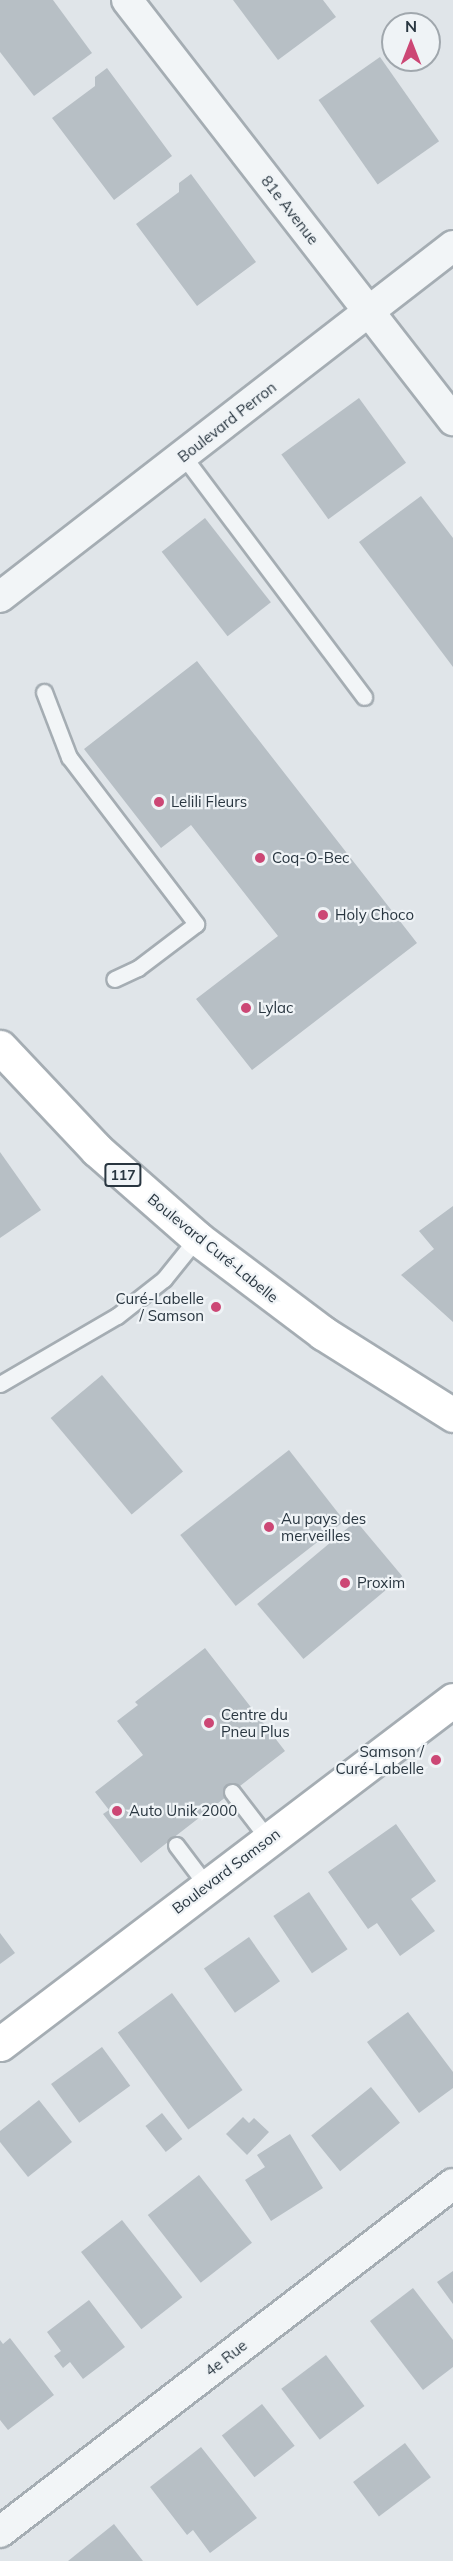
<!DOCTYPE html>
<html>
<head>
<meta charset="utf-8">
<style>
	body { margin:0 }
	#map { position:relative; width:453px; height:2561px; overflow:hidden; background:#e0e5e9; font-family:Mulish,sans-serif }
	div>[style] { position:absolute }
	.building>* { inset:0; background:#b7bfc5; transform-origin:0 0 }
	.roads { filter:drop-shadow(2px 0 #a5adb3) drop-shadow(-2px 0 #a5adb3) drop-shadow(0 2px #a5adb3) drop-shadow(0 -2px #a5adb3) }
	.lane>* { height:15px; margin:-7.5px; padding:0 7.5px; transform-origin:7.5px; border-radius:7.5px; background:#f2f5f7 }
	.street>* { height:30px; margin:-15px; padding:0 15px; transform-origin:15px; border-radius:15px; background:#f2f5f7 }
	.secondary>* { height:33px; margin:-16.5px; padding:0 16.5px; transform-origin:16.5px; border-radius:16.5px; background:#fff }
	.primary>* { height:33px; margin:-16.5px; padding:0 16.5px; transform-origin:16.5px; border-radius:16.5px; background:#fff }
	.dots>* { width:16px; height:16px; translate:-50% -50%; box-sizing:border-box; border:3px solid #eff3f6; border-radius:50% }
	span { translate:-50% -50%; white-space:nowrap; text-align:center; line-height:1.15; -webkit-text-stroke:4.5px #eff3f6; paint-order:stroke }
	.shield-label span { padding:2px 4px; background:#eff3f6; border:2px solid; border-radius:4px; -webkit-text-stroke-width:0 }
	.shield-label { font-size:14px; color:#293640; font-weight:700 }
	.street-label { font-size:15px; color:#293640 }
	.poi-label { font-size:15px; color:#293640 }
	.left { translate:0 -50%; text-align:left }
	.right { translate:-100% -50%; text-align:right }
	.north { position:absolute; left:381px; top:12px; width:60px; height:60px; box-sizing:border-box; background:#eff3f6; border:2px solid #a0a7ad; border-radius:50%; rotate:0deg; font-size:16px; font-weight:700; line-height:24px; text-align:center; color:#293640 }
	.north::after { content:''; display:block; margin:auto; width:21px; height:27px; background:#cc4775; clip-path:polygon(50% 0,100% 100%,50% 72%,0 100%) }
</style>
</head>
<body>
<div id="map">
	<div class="building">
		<i style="clip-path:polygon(0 0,53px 0,92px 53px,34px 96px,0 52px)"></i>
		<i style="clip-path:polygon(233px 0,323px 0,336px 17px,278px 60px)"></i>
		<i style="left:380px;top:57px;width:103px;height:75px;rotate:55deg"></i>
		<i style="clip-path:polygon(107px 68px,172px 156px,114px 200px,52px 118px,95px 86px,95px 77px)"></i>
		<i style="clip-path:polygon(191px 174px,256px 262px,197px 306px,136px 224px,179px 192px,179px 183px)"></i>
		<i style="left:359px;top:398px;width:80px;height:96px;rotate:54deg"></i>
		<i style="clip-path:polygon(421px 496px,453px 538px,453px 667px,359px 542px)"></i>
		<i style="left:205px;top:518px;width:107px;height:55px;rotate:52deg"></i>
		<i style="clip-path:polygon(197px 661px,417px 943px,252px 1070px,196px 999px,278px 936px,191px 825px,161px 848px,84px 749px)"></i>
		<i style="clip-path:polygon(0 1152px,41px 1210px,0 1238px)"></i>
		<i style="clip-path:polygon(453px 1206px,453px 1322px,401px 1275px,434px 1249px,419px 1231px)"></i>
		<i style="left:102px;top:1375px;width:126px;height:67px;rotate:50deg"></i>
		<i style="left:289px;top:1450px;width:90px;height:138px;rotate:52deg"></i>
		<i style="left:356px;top:1521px;width:72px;height:129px;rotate:50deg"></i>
		<i style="clip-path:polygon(205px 1648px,285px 1751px,141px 1863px,103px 1814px,109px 1810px,95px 1792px,143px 1755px,117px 1721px,138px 1705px,135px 1702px)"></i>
		<i style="clip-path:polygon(396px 1824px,436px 1881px,411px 1899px,435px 1931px,400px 1956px,377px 1923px,368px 1929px,328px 1872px)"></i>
		<i style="left:309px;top:1892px;width:69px;height:43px;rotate:56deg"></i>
		<i style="clip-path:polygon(0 1933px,15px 1953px,0 1964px)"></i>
		<i style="left:249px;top:1937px;width:54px;height:55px;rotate:55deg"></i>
		<i style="left:172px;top:1993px;width:120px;height:67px;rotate:54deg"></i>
		<i style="clip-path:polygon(408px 2012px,453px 2072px,453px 2088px,419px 2113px,367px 2042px)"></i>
		<i style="left:102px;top:2047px;width:48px;height:63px;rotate:54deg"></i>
		<i style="left:371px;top:2087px;width:46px;height:77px;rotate:51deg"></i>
		<i style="clip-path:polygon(39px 2100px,72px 2142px,28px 2177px,0 2142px,0 2131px)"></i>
		<i style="left:162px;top:2113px;width:33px;height:21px;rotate:52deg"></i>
		<i style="clip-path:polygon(243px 2117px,249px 2123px,254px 2118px,269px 2132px,247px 2155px,226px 2134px)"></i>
		<i style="clip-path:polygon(290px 2134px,323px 2188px,271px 2221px,245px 2180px,265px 2167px,257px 2155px)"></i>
		<i style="left:199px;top:2175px;width:86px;height:65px;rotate:52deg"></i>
		<i style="left:122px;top:2220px;width:98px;height:52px;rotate:52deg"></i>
		<i style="clip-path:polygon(453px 2271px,453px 2304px,437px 2282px)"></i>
		<i style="clip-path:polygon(413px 2288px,453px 2340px,453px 2367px,423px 2390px,370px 2321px)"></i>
		<i style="clip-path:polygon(89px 2300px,125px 2347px,83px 2379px,70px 2362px,63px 2368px,54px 2356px,61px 2351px,47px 2332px)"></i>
		<i style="clip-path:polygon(10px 2338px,54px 2395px,8px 2430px,0 2420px,0 2340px,3px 2344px)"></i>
		<i style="left:326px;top:2355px;width:64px;height:56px;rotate:53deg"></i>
		<i style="left:262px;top:2404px;width:53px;height:51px;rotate:52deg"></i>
		<i style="left:405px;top:2443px;width:43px;height:65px;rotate:53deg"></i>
		<i style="clip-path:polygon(201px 2447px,257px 2518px,210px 2553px,193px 2530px,187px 2535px,150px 2487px)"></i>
		<i style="clip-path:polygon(114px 2524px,143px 2561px,68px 2561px)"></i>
	</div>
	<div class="roads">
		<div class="lane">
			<i style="left:184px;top:457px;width:300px;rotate:53.1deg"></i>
			<i style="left:44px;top:692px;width:70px;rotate:69deg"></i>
			<i style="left:69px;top:757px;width:210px;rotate:52.7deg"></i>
			<i style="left:196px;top:924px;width:73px;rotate:142.8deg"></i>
			<i style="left:138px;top:968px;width:26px;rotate:155deg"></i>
			<i style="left:0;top:1384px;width:135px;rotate:-30.2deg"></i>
			<i style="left:117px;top:1316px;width:60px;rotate:-38.2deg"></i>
			<i style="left:164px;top:1279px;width:53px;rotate:-51.2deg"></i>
			<i style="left:232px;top:1792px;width:59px;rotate:52.5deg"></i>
			<i style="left:176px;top:1845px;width:51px;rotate:52.9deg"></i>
		</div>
		<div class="street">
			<i style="left:127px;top:0;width:532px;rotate:52.18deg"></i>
			<i style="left:0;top:597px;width:573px;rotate:-37.77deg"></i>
			<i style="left:0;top:2532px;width:571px;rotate:-37.53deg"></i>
		</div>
		<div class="secondary">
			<i style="left:0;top:2044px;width:569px;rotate:-37.21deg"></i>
		</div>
		<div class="primary">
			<i style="left:0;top:1047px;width:141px;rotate:46.7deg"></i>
			<i style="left:97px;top:1150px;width:133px;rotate:41.3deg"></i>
			<i style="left:197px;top:1238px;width:158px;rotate:37deg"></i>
			<i style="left:323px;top:1333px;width:154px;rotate:32.2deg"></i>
		</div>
	</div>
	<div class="dots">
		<i style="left:159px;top:802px;background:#cc4775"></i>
		<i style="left:260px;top:858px;background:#cc4775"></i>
		<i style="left:323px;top:915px;background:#cc4775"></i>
		<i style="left:246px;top:1008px;background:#cc4775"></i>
		<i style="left:216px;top:1307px;background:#cc4775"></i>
		<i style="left:269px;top:1527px;background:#cc4775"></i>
		<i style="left:345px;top:1583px;background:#cc4775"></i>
		<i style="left:209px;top:1723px;background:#cc4775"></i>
		<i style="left:436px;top:1760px;background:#cc4775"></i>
		<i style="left:117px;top:1811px;background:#cc4775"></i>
	</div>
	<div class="shield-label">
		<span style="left:123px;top:1175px">117</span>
	</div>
	<div class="street-label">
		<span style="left:290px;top:210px;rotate:52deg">81e Avenue</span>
		<span style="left:227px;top:422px;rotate:-38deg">Boulevard Perron</span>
		<span style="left:213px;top:1248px;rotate:39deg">Boulevard Curé-Labelle</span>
		<span style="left:226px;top:1871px;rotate:-37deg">Boulevard Samson</span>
		<span style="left:226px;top:2358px;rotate:-38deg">4e Rue</span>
	</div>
	<div class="poi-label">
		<span class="left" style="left:171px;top:802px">Lelili Fleurs</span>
		<span class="left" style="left:272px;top:858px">Coq-O-Bec</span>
		<span class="left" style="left:335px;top:915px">Holy Choco</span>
		<span class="left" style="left:258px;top:1008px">Lylac</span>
		<span class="right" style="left:204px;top:1307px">Curé-Labelle<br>/ Samson</span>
		<span class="left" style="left:281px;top:1527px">Au pays des<br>merveilles</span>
		<span class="left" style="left:357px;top:1583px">Proxim</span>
		<span class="left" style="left:221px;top:1723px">Centre du<br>Pneu Plus</span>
		<span class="right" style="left:424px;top:1760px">Samson /<br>Curé-Labelle</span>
		<span class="left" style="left:129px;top:1811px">Auto Unik 2000</span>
	</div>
	<div class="north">N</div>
</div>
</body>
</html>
